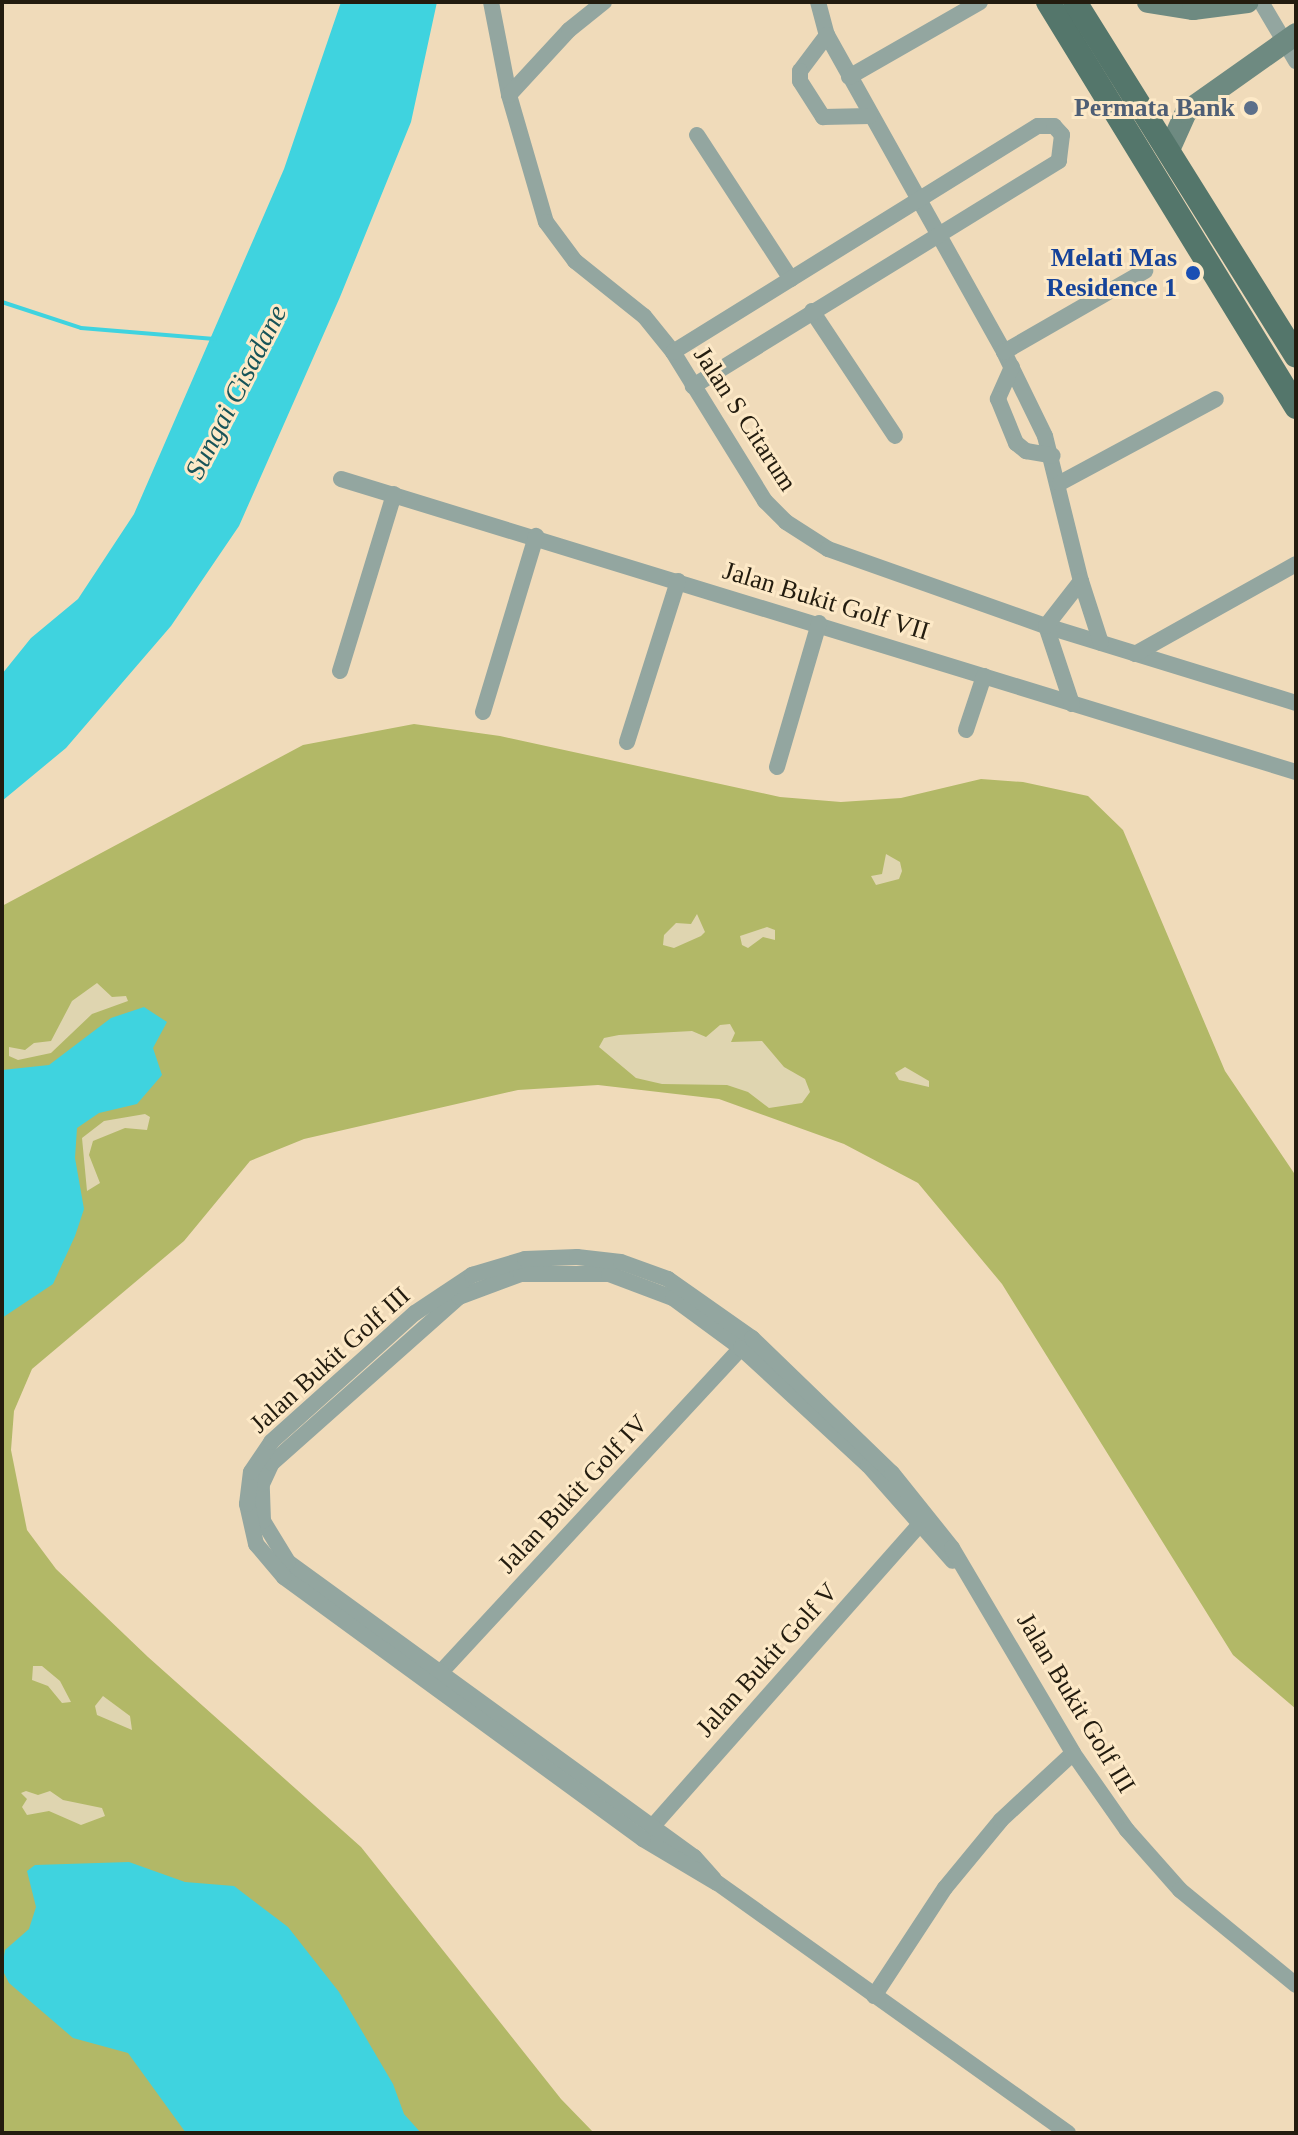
<!DOCTYPE html>
<html>
<head>
<meta charset="utf-8">
<style>
	body { margin:0 }
	#map { position:relative; width:1298px; height:2135px; overflow:hidden; background:#f0dbba; font-family:"Times New Roman",serif }
	div>[style] { position:absolute }
	.green>* { inset:0; background:#b2b867 }
	.sand>* { inset:0; background:#dfd5b0 }
	.water>* { inset:0; background:#3fd3df }
	.stream>* { height:4px; margin:-2px; padding:0 2px; transform-origin:2px; border-radius:2px; background:#3fd3df }
	.street>* { height:16px; margin:-8px; padding:0 8px; transform-origin:8px; border-radius:8px; background:#93a6a0 }
	.secondary>* { height:22px; margin:-11px; padding:0 11px; transform-origin:11px; border-radius:11px; background:#6e8a81 }
	.primary>* { height:24px; margin:-12px; padding:0 12px; transform-origin:12px; border-radius:12px; background:#54766b }
	.dots>* { width:22px; height:22px; translate:-50% -50%; box-sizing:border-box; border:4px solid #fde9c7; border-radius:50% }
	span { translate:-50% -50%; white-space:nowrap; text-align:center; line-height:1.15; -webkit-text-stroke:6px #fde9c7; paint-order:stroke }
	.service-label { font-size:26px; color:#4e5e75; font-weight:700 }
	.right { translate:-100% -50%; text-align:right }
	.transit-label { font-size:26px; color:#164399; font-weight:700 }
	.street-label { font-size:26px; color:#231c0f }
	.water-label { font-size:28px; color:#175459; font-style:italic }
	.frame { position:absolute; inset:0; border:4px solid #231c0f; pointer-events:none }
</style>
</head>
<body>
<div id="map">
	<div class="green">
		<i style="clip-path:polygon(414px 724px,500px 736px,780px 797px,841px 802px,901px 798px,981px 779px,1023px 782px,1088px 796px,1123px 830px,1225px 1071px,1296px 1176px,1296px 1709px,1233px 1655px,1002px 1284px,918px 1183px,844px 1144px,719px 1099px,598px 1085px,518px 1090px,304px 1139px,250px 1161px,184px 1241px,32px 1369px,14px 1411px,11px 1450px,27px 1530px,56px 1569px,148px 1657px,361px 1847px,561px 2099px,594px 2133px,2px 2133px,2px 906px,303px 745px)"></i>
	</div>
	<div class="sand">
		<i style="clip-path:polygon(886px 854px,900px 862px,902px 871px,899px 879px,876px 885px,871px 876px,882px 874px)"></i>
		<i style="clip-path:polygon(697px 914px,705px 932px,701px 936px,674px 948px,663px 945px,664px 935px,676px 923px,691px 924px)"></i>
		<i style="clip-path:polygon(767px 927px,775px 930px,775px 940px,763px 937px,748px 948px,742px 945px,740px 936px)"></i>
		<i style="clip-path:polygon(97px 983px,112px 997px,126px 996px,128px 1001px,92px 1014px,51px 1053px,18px 1060px,9px 1056px,9px 1047px,25px 1050px,34px 1043px,51px 1041px,72px 1001px)"></i>
		<i style="clip-path:polygon(730px 1024px,735px 1033px,731px 1042px,762px 1041px,784px 1067px,805px 1079px,810px 1092px,802px 1103px,769px 1108px,748px 1092px,727px 1085px,662px 1084px,636px 1078px,599px 1047px,604px 1038px,619px 1035px,692px 1031px,706px 1037px,720px 1025px)"></i>
		<i style="clip-path:polygon(905px 1067px,929px 1081px,929px 1087px,899px 1080px,895px 1073px)"></i>
		<i style="clip-path:polygon(145px 1114px,150px 1117px,147px 1130px,125px 1128px,93px 1141px,89px 1155px,100px 1183px,87px 1191px,82px 1138px,104px 1121px)"></i>
		<i style="clip-path:polygon(33px 1666px,42px 1666px,60px 1681px,71px 1702px,62px 1703px,48px 1686px,32px 1680px)"></i>
		<i style="clip-path:polygon(103px 1696px,130px 1716px,132px 1730px,97px 1715px,95px 1706px)"></i>
		<i style="clip-path:polygon(26px 1791px,38px 1795px,50px 1791px,63px 1800px,102px 1808px,105px 1816px,81px 1825px,49px 1811px,27px 1815px,22px 1807px,27px 1799px,21px 1793px)"></i>
	</div>
	<div class="water">
		<i style="clip-path:polygon(341px 2px,437px 2px,411px 122px,340px 297px,239px 526px,171px 626px,66px 748px,2px 801px,2px 674px,31px 638px,78px 599px,134px 514px,284px 169px)"></i>
		<i style="clip-path:polygon(144px 1007px,167px 1022px,153px 1048px,162px 1075px,137px 1104px,99px 1113px,77px 1128px,75px 1158px,84px 1209px,75px 1236px,53px 1284px,2px 1318px,2px 1070px,49px 1065px,111px 1018px)"></i>
		<i style="clip-path:polygon(129px 1862px,185px 1882px,234px 1886px,288px 1927px,339px 1992px,393px 2084px,404px 2114px,421px 2133px,186px 2133px,128px 2053px,73px 2038px,9px 1983px,2px 1969px,5px 1950px,29px 1929px,36px 1907px,27px 1871px,35px 1865px)"></i>
	</div>
	<div class="stream">
		<i style="left:2px;top:302px;width:83px;rotate:18.2deg"></i>
		<i style="left:81px;top:328px;width:134px;rotate:4.7deg"></i>
	</div>
	<div class="street">
		<i style="left:491px;top:2px;width:95px;rotate:79deg"></i>
		<i style="left:509px;top:95px;width:132px;rotate:73.8deg"></i>
		<i style="left:546px;top:222px;width:49px;rotate:53.4deg"></i>
		<i style="left:575px;top:261px;width:88px;rotate:38.6deg"></i>
		<i style="left:644px;top:316px;width:46px;rotate:51.1deg"></i>
		<i style="left:673px;top:352px;width:175px;rotate:58.3deg"></i>
		<i style="left:765px;top:501px;width:30px;rotate:45deg"></i>
		<i style="left:786px;top:522px;width:50px;rotate:32.7deg"></i>
		<i style="left:828px;top:549px;width:231px;rotate:19.5deg"></i>
		<i style="left:1046px;top:626px;width:262px;rotate:17.1deg"></i>
		<i style="left:818px;top:2px;width:34px;rotate:75deg"></i>
		<i style="left:827px;top:35px;width:363px;rotate:60.8deg"></i>
		<i style="left:1004px;top:352px;width:93px;rotate:64deg"></i>
		<i style="left:1045px;top:436px;width:149px;rotate:76.1deg"></i>
		<i style="left:1261px;top:2px;width:69px;rotate:59.3deg"></i>
		<i style="left:827px;top:35px;width:45px;rotate:126.9deg"></i>
		<i style="left:800px;top:71px;width:10px;rotate:90deg"></i>
		<i style="left:800px;top:81px;width:43px;rotate:57.4deg"></i>
		<i style="left:823px;top:117px;width:47px;rotate:-1.2deg"></i>
		<i style="left:849px;top:77px;width:151px;rotate:-29.8deg"></i>
		<i style="left:509px;top:95px;width:88px;rotate:-47.3deg"></i>
		<i style="left:569px;top:30px;width:45px;rotate:-38.7deg"></i>
		<i style="left:697px;top:135px;width:172px;rotate:56.9deg"></i>
		<i style="left:812px;top:311px;width:150px;rotate:56.4deg"></i>
		<i style="left:673px;top:352px;width:429px;rotate:-31.8deg"></i>
		<i style="left:1038px;top:126px;width:16px"></i>
		<i style="left:1054px;top:126px;width:12px;rotate:48deg"></i>
		<i style="left:1062px;top:135px;width:26px;rotate:97deg"></i>
		<i style="left:1059px;top:161px;width:430px;rotate:148.4deg"></i>
		<i style="left:1004px;top:352px;width:163px;rotate:-29.9deg"></i>
		<i style="left:1012px;top:367px;width:35px;rotate:114deg"></i>
		<i style="left:998px;top:399px;width:48px;rotate:67.8deg"></i>
		<i style="left:1016px;top:443px;width:13px;rotate:39deg"></i>
		<i style="left:1026px;top:451px;width:27px;rotate:10deg"></i>
		<i style="left:341px;top:479px;width:999px;rotate:17.06deg"></i>
		<i style="left:1060px;top:483px;width:177px;rotate:-28.3deg"></i>
		<i style="left:1135px;top:654px;width:184px;rotate:-29.2deg"></i>
		<i style="left:340px;top:671px;width:185px;rotate:-73deg"></i>
		<i style="left:1072px;top:704px;width:82px;rotate:-108.4deg"></i>
		<i style="left:1046px;top:626px;width:57px;rotate:-52.1deg"></i>
		<i style="left:1081px;top:581px;width:65px;rotate:72.1deg"></i>
		<i style="left:483px;top:712px;width:184px;rotate:-73.2deg"></i>
		<i style="left:966px;top:730px;width:57px;rotate:-71.6deg"></i>
		<i style="left:627px;top:742px;width:169px;rotate:-72.4deg"></i>
		<i style="left:777px;top:767px;width:150px;rotate:-73.7deg"></i>
		<i style="left:441px;top:1672px;width:442px;rotate:-47.2deg"></i>
		<i style="left:652px;top:1827px;width:403px;rotate:-48.5deg"></i>
		<i style="left:714px;top:1879px;width:30px;rotate:-132deg"></i>
		<i style="left:694px;top:1857px;width:502px;rotate:-144deg"></i>
		<i style="left:288px;top:1562px;width:48px;rotate:-121.4deg"></i>
		<i style="left:263px;top:1521px;width:37px;rotate:-92deg"></i>
		<i style="left:262px;top:1484px;width:23px;rotate:-65deg"></i>
		<i style="left:272px;top:1463px;width:250px;rotate:-41.6deg"></i>
		<i style="left:459px;top:1297px;width:66px;rotate:-20.4deg"></i>
		<i style="left:521px;top:1274px;width:88px"></i>
		<i style="left:609px;top:1274px;width:68px;rotate:20.6deg"></i>
		<i style="left:673px;top:1298px;width:84px;rotate:36.3deg"></i>
		<i style="left:741px;top:1348px;width:173px;rotate:42.7deg"></i>
		<i style="left:868px;top:1465px;width:128px;rotate:48.5deg"></i>
		<i style="left:874px;top:1996px;width:129px;rotate:-56.7deg"></i>
		<i style="left:945px;top:1888px;width:88px;rotate:-50.5deg"></i>
		<i style="left:1001px;top:1820px;width:98px;rotate:-42.9deg"></i>
		<i style="left:1068px;top:2133px;width:431px;rotate:-144.5deg"></i>
		<i style="left:717px;top:1883px;width:86px;rotate:-149.3deg"></i>
		<i style="left:643px;top:1839px;width:444px;rotate:-143.9deg"></i>
		<i style="left:284px;top:1577px;width:43px;rotate:-130.3deg"></i>
		<i style="left:256px;top:1544px;width:41px;rotate:-102.7deg"></i>
		<i style="left:247px;top:1504px;width:32px;rotate:-83deg"></i>
		<i style="left:251px;top:1472px;width:36px;rotate:-56deg"></i>
		<i style="left:271px;top:1442px;width:193px;rotate:-41.9deg"></i>
		<i style="left:415px;top:1313px;width:69px;rotate:-33.7deg"></i>
		<i style="left:472px;top:1275px;width:55px;rotate:-16.8deg"></i>
		<i style="left:525px;top:1259px;width:52px;rotate:-2.2deg"></i>
		<i style="left:577px;top:1257px;width:44px;rotate:6.5deg"></i>
		<i style="left:621px;top:1262px;width:50px;rotate:19.9deg"></i>
		<i style="left:668px;top:1279px;width:103px;rotate:35.1deg"></i>
		<i style="left:752px;top:1338px;width:194px;rotate:44deg"></i>
		<i style="left:892px;top:1473px;width:96px;rotate:51.3deg"></i>
		<i style="left:952px;top:1548px;width:238px;rotate:59.4deg"></i>
		<i style="left:1073px;top:1753px;width:94px;rotate:55deg"></i>
		<i style="left:1127px;top:1830px;width:80px;rotate:48.5deg"></i>
		<i style="left:1180px;top:1890px;width:150px;rotate:39.3deg"></i>
	</div>
	<div class="secondary">
		<i style="left:1148px;top:2px;width:46px;rotate:8.8deg"></i>
		<i style="left:1193px;top:9px;width:55px;rotate:-7.3deg"></i>
		<i style="left:1169px;top:150px;width:42px;rotate:-65.9deg"></i>
		<i style="left:1186px;top:112px;width:135px;rotate:-35.3deg"></i>
	</div>
	<div class="primary">
		<i style="left:1048px;top:2px;width:475px;rotate:58.5deg"></i>
		<i style="left:1075px;top:2px;width:417px;rotate:58deg"></i>
	</div>
	<div class="dots">
		<i style="left:1251px;top:108px;background:#5c6f8a"></i>
		<i style="left:1193px;top:273px;background:#1a4fb4"></i>
	</div>
	<div class="service-label">
		<span class="right" style="left:1235px;top:108px">Permata Bank</span>
	</div>
	<div class="transit-label">
		<span class="right" style="left:1177px;top:273px">Melati Mas<br>Residence 1</span>
	</div>
	<div class="street-label">
		<span style="left:745px;top:419px;rotate:57deg">Jalan S Citarum</span>
		<span style="left:826px;top:601px;rotate:17deg">Jalan Bukit Golf VII</span>
		<span style="left:330px;top:1360px;rotate:-42deg">Jalan Bukit Golf III</span>
		<span style="left:573px;top:1494px;rotate:-47deg">Jalan Bukit Golf IV</span>
		<span style="left:767px;top:1660px;rotate:-48deg">Jalan Bukit Golf V</span>
		<span style="left:1076px;top:1703px;rotate:59deg">Jalan Bukit Golf III</span>
	</div>
	<div class="water-label">
		<span style="left:236px;top:392px;rotate:-63deg">Sungai Cisadane</span>
	</div>
	<div class="frame"></div>
</div>
</body>
</html>
